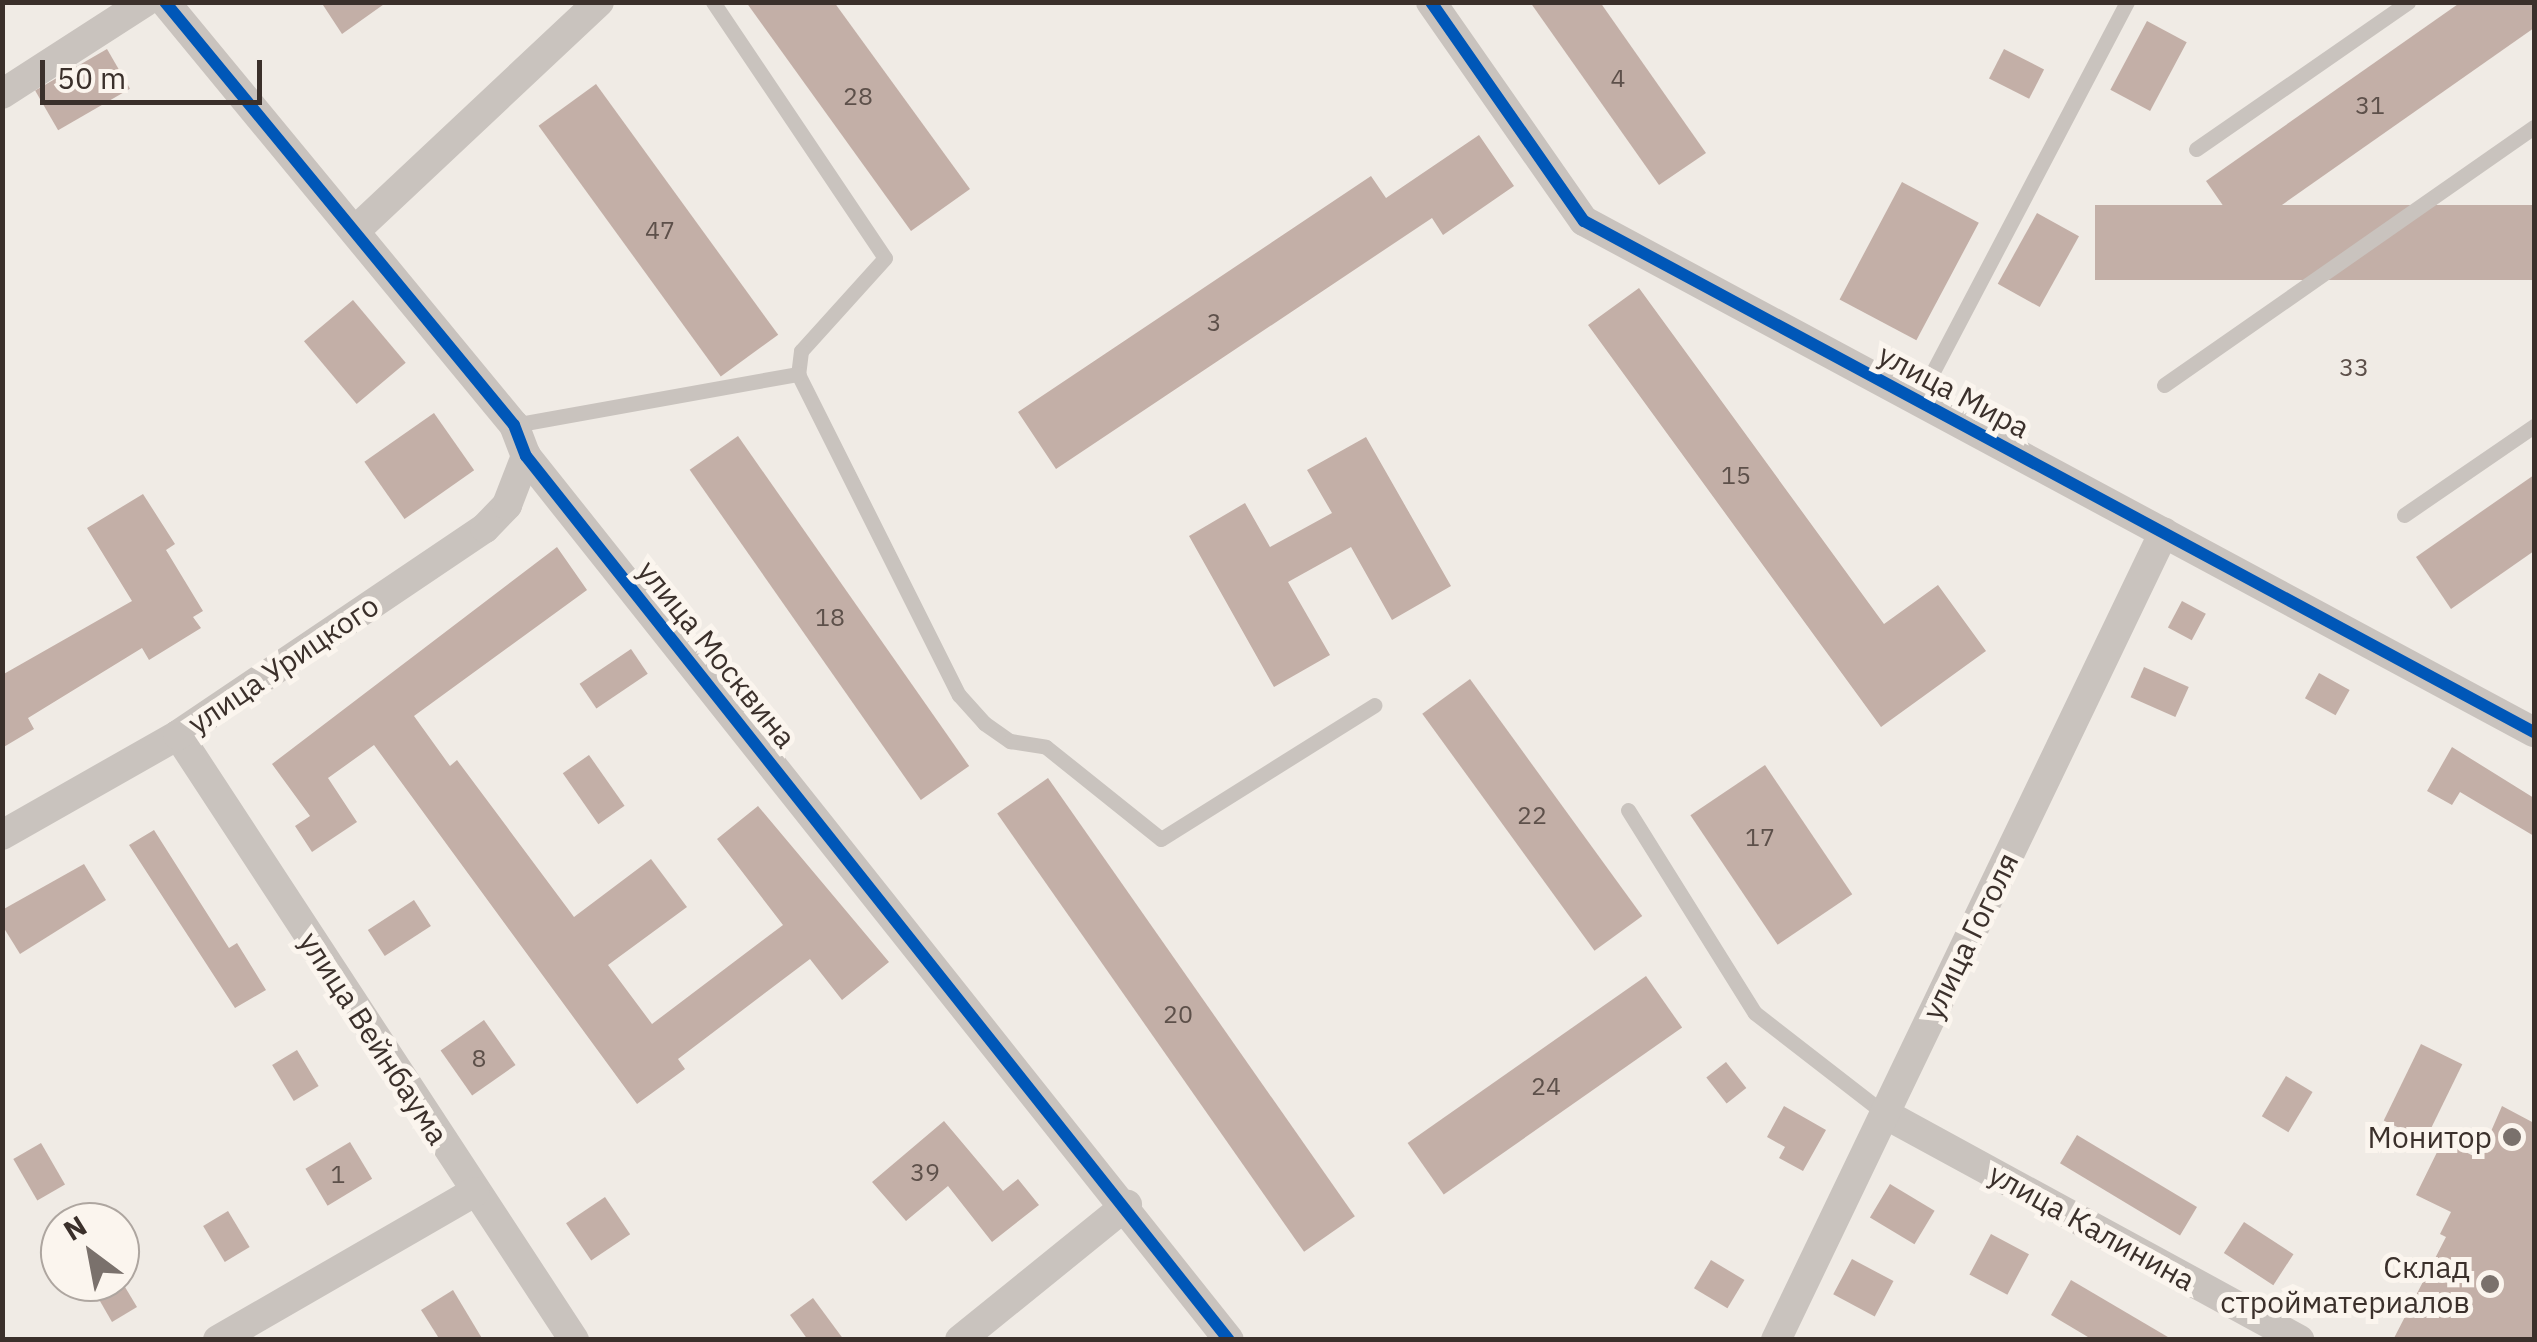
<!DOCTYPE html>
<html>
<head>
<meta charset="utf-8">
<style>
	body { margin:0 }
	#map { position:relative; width:2537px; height:1342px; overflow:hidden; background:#f0ebe5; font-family:"IBM Plex Sans",sans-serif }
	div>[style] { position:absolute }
	.building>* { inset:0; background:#c3afa7; transform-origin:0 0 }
	.service>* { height:15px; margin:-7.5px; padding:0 7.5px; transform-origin:7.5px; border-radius:7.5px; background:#c9c3be }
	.minor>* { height:30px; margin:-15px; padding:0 15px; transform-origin:15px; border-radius:15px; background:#c9c3be }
	.cycleway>* { height:12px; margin:-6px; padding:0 6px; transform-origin:6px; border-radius:6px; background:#0057b8 }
	.dots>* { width:28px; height:28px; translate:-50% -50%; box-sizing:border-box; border:5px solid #fbf5ee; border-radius:50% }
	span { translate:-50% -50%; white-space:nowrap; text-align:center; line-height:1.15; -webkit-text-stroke:10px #fbf5ee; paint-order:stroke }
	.number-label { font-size:25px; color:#5d504a }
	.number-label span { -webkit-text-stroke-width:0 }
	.street-label { font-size:30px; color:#3b302b }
	.poi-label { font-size:30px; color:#3b302b }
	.right { translate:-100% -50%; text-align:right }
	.frame { position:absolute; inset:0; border:5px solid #3b302b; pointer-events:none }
	.north { position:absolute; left:40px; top:1202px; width:100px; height:100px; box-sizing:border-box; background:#fbf5ee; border:2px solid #aea6a0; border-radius:50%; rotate:328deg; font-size:28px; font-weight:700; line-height:40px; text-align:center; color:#3b302b }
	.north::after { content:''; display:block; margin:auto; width:35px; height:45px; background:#7a716c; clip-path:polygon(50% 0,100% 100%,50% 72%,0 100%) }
	.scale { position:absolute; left:40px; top:60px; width:222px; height:45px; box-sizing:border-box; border:5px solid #3b302b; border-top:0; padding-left:12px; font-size:30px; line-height:35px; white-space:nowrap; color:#3b302b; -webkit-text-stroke:8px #fbf5ee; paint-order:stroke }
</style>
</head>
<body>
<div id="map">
	<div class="building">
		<i style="clip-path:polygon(321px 2px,387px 2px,342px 34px)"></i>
		<i style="clip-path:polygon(746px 2px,834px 2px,970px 189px,911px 231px)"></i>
		<i style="clip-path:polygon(1530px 2px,1600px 2px,1706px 153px,1659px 185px)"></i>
		<i style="clip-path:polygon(2461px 2px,2534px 2px,2534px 28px,2242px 233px,2206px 181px)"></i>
		<i style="left:2147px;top:21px;width:45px;height:78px;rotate:28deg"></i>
		<i style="left:107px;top:49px;width:46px;height:83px;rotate:60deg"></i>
		<i style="left:2004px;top:49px;width:45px;height:33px;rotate:27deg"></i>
		<i style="left:596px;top:84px;width:310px;height:71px;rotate:54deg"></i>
		<i style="clip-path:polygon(1479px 135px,1514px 186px,1443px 235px,1432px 218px,1056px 469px,1018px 412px,1371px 176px,1386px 198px)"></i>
		<i style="left:1902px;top:182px;width:87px;height:133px;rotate:28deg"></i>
		<i style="left:2534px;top:205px;width:75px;height:439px;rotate:90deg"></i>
		<i style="left:2037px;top:213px;width:48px;height:81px;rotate:29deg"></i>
		<i style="clip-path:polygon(1639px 288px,1884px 624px,1938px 585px,1986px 651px,1881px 727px,1588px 325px)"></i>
		<i style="left:353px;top:300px;width:82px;height:64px;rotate:50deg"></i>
		<i style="left:434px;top:413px;width:70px;height:85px;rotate:55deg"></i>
		<i style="left:738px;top:436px;width:403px;height:59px;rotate:55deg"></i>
		<i style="clip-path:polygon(1366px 437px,1451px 586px,1392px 620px,1351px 547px,1288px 582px,1330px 655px,1274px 687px,1189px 536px,1245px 503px,1270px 547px,1332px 513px,1307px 470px)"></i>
		<i style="clip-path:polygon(2534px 475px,2534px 551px,2451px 609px,2416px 557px)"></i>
		<i style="clip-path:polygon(143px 494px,175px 544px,166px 550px,203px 611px,193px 617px,201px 628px,149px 660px,142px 648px,28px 718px,34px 729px,2px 748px,2px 675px,132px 601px,87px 528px)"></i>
		<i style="clip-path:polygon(557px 547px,587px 590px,414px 716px,450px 766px,457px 760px,574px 917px,651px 859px,687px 907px,608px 965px,652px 1024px,783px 925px,717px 839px,758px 806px,889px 962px,842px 1000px,810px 959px,678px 1059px,685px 1069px,637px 1104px,374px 745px,328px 778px,357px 822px,312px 852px,295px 826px,310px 816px,272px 764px)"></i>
		<i style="left:2182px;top:601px;width:27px;height:30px;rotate:28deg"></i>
		<i style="left:631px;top:649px;width:30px;height:62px;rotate:56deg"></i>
		<i style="left:2144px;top:667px;width:49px;height:33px;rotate:24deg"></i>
		<i style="left:2319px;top:673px;width:35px;height:29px;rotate:29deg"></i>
		<i style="left:1470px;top:679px;width:293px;height:59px;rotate:54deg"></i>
		<i style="clip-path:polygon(2452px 747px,2534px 798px,2534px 836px,2460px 792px,2452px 805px,2427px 791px)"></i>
		<i style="left:589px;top:755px;width:62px;height:32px;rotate:55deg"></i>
		<i style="left:1765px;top:765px;width:156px;height:90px;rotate:56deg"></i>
		<i style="left:1048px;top:778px;width:535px;height:62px;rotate:55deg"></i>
		<i style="clip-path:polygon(154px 830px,229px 948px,237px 943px,266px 990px,235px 1008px,129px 845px)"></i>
		<i style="clip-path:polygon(84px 864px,106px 900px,20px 954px,2px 925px,2px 910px)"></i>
		<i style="left:414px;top:900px;width:31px;height:55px;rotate:57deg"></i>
		<i style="left:1646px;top:976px;width:63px;height:291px;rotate:55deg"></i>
		<i style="left:484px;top:1020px;width:55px;height:53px;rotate:55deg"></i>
		<i style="left:2421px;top:1044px;width:46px;height:85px;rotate:26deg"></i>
		<i style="left:297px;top:1050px;width:42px;height:29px;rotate:59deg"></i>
		<i style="left:1726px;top:1062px;width:33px;height:25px;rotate:52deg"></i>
		<i style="left:2286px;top:1076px;width:31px;height:47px;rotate:31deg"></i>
		<i style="clip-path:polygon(1784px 1106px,1826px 1130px,1803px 1171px,1779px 1158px,1785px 1147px,1767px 1137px)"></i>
		<i style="clip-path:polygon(2502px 1106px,2534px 1123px,2534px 1340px,2393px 1340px,2446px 1237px,2440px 1234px,2451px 1212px,2416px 1195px,2443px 1140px,2479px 1159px)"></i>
		<i style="clip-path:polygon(944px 1121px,1003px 1191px,1018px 1179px,1039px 1205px,992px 1242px,948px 1186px,906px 1221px,872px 1182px)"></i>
		<i style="left:2077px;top:1135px;width:140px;height:33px;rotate:31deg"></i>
		<i style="left:350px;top:1142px;width:43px;height:52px;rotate:59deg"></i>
		<i style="left:41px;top:1143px;width:48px;height:32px;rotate:60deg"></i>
		<i style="left:1890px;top:1184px;width:52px;height:39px;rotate:31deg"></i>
		<i style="left:605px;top:1197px;width:45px;height:47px;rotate:56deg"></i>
		<i style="left:228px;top:1211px;width:42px;height:29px;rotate:59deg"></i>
		<i style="left:2244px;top:1222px;width:59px;height:37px;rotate:33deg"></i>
		<i style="left:1991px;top:1234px;width:43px;height:46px;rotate:28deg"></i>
		<i style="left:1852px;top:1259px;width:47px;height:40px;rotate:28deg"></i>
		<i style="left:1711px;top:1260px;width:39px;height:33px;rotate:31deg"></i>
		<i style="clip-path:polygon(2071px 1280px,2173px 1340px,2093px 1340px,2051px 1315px)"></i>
		<i style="clip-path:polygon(89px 1282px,122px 1282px,137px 1307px,112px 1322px)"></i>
		<i style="clip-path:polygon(453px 1290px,483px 1340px,440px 1340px,421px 1310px)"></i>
		<i style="clip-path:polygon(813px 1298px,844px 1340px,808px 1340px,790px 1315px)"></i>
	</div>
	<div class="service">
		<i style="left:713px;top:2px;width:308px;rotate:56.1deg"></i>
		<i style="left:885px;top:258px;width:125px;rotate:132.1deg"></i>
		<i style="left:801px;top:351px;width:23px;rotate:97deg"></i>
		<i style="left:798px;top:374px;width:359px;rotate:63.4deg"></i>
		<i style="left:959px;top:695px;width:38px;rotate:48deg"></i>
		<i style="left:984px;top:723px;width:32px;rotate:35deg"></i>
		<i style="left:1010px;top:741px;width:36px;rotate:9deg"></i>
		<i style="left:1046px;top:747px;width:147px;rotate:38.7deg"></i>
		<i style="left:1161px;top:839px;width:252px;rotate:-32.1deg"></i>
		<i style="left:2196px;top:149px;width:258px;rotate:-34.7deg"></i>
		<i style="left:2164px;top:385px;width:451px;rotate:-34.9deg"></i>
		<i style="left:1918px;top:400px;width:450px;rotate:-62.3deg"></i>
		<i style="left:514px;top:425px;width:289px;rotate:-10.2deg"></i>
		<i style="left:2404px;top:515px;width:158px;rotate:-34.4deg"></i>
		<i style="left:1628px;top:810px;width:239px;rotate:58deg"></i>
		<i style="left:1755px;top:1013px;width:165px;rotate:37.8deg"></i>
	</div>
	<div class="minor">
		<i style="left:165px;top:2px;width:548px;rotate:50.48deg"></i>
		<i style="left:514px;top:425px;width:33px;rotate:69deg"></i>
		<i style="left:526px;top:456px;width:1129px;rotate:51.51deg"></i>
		<i style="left:1431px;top:2px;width:267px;rotate:55.1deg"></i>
		<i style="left:1584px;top:221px;width:1079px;rotate:28.28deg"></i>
		<i style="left:2px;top:94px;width:170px;rotate:-32.8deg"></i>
		<i style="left:357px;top:229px;width:332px;rotate:-43.2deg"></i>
		<i style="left:178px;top:735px;width:723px;rotate:56.79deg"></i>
		<i style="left:2px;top:835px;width:202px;rotate:-29.6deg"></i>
		<i style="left:178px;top:735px;width:370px;rotate:-34deg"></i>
		<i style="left:485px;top:528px;width:32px;rotate:-46deg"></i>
		<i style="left:507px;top:505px;width:53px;rotate:-68.8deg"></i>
		<i style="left:1885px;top:1114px;width:472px;rotate:28.6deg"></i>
		<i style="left:218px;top:1340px;width:296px;rotate:-30deg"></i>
		<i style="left:960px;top:1340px;width:215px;rotate:-39deg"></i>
		<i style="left:1776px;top:1340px;width:896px;rotate:-64.35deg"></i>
	</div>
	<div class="cycleway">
		<i style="left:165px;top:2px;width:548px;rotate:50.48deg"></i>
		<i style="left:514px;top:425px;width:33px;rotate:69deg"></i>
		<i style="left:526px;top:456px;width:1129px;rotate:51.51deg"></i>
		<i style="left:1431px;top:2px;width:267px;rotate:55.1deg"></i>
		<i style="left:1584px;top:221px;width:1079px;rotate:28.28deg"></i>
	</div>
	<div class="dots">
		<i style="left:2512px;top:1137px;background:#7a716c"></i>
		<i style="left:2490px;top:1284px;background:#7a716c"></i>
	</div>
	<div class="number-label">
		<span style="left:1618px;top:78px">4</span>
		<span style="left:858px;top:96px">28</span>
		<span style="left:2370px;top:105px">31</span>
		<span style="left:660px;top:230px">47</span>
		<span style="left:1214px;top:322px">3</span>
		<span style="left:2354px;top:367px">33</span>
		<span style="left:1736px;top:475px">15</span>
		<span style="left:830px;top:617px">18</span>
		<span style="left:1532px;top:815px">22</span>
		<span style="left:1760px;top:837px">17</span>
		<span style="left:1178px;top:1014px">20</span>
		<span style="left:479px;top:1058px">8</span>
		<span style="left:1546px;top:1086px">24</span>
		<span style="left:925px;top:1172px">39</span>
		<span style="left:338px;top:1174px">1</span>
	</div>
	<div class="street-label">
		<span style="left:1954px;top:391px;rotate:28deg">улица Мира</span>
		<span style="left:717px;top:654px;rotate:51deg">улица Москвина</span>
		<span style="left:283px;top:664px;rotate:-34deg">улица Урицкого</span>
		<span style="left:1970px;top:936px;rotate:-64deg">улица Гоголя</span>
		<span style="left:374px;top:1038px;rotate:57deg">улица Вейнбаума</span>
		<span style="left:2092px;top:1227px;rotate:29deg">улица Калинина</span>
	</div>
	<div class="poi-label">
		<span class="right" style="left:2492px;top:1137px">Монитор</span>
		<span class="right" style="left:2470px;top:1284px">Склад<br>стройматериалов</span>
	</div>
	<div class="frame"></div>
	<div class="north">N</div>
	<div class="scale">50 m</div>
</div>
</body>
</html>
